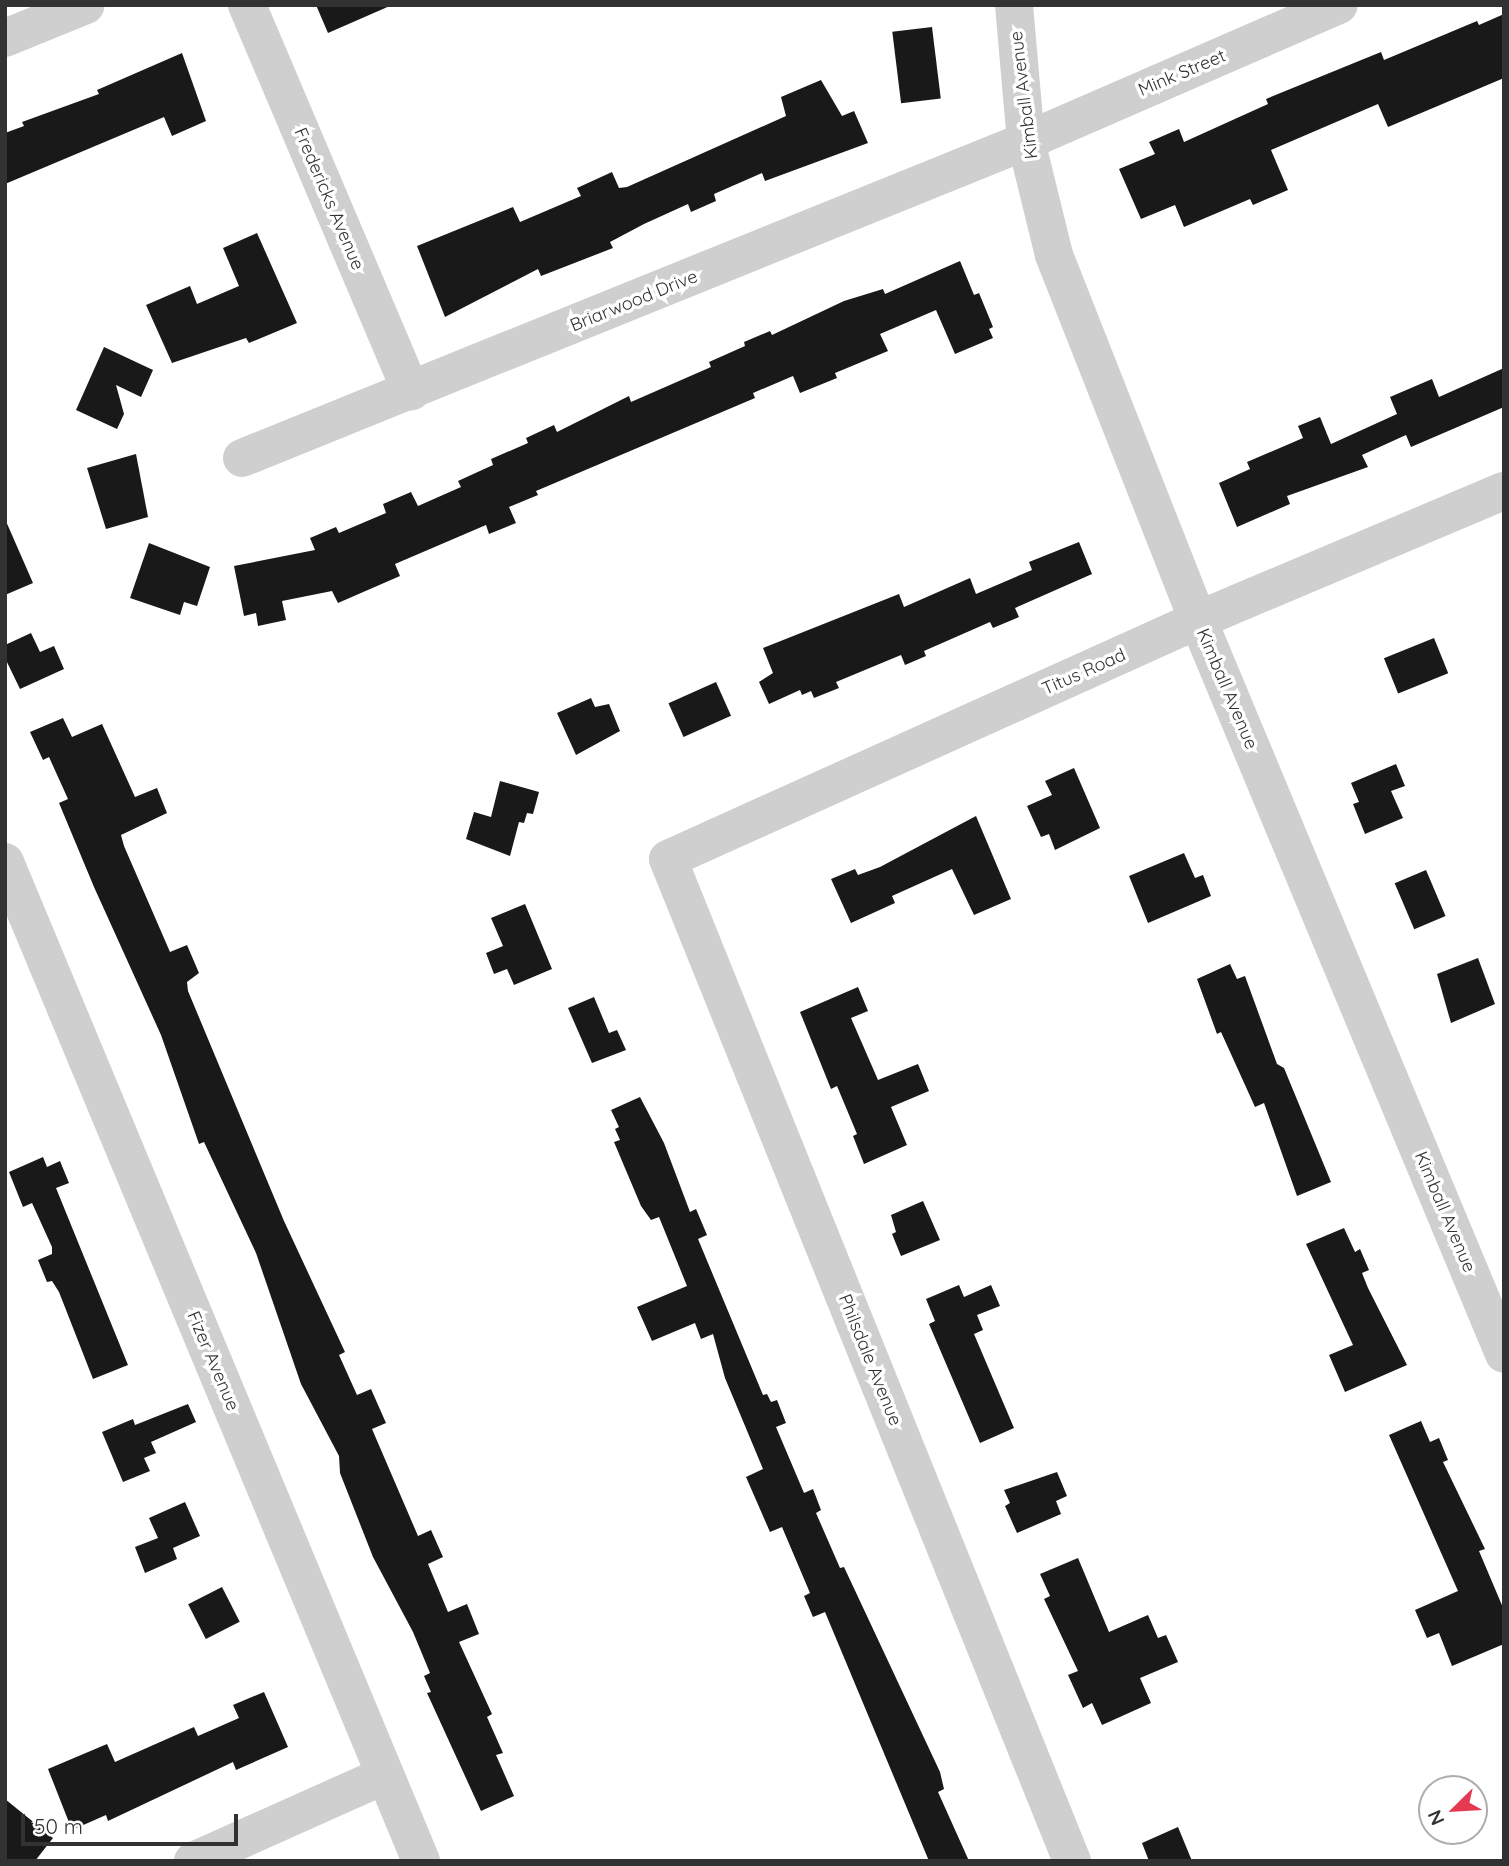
<!DOCTYPE html>
<html>
<head>
<meta charset="utf-8">
<style>
	body { margin:0 }
	#map { position:relative; width:1509px; height:1866px; overflow:hidden; background:#fff; font-family:Quicksand,sans-serif }
	div>[style] { position:absolute }
	.building>* { inset:0; background:#191919; transform-origin:0 0 }
	.minor>* { height:38px; margin:-19px; padding:0 19px; transform-origin:19px; border-radius:19px; background:#cfcfcf }
	span { translate:-50% -50%; white-space:nowrap; text-align:center; line-height:1.15; -webkit-text-stroke:7px #fff; paint-order:stroke }
	.street-label { font-size:18px; color:#323232 }
	.frame { position:absolute; inset:0; border:7px solid #323232; pointer-events:none }
	.north { position:absolute; left:1418px; top:1775px; width:70px; height:70px; box-sizing:border-box; background:#fff; border:2px solid #adadad; border-radius:50%; rotate:246deg; font-size:19px; font-weight:700; line-height:28px; text-align:center; color:#323232 }
	.north::after { content:''; display:block; margin:auto; width:24px; height:32px; background:#e43951; clip-path:polygon(50% 0,100% 100%,50% 72%,0 100%) }
	.scale { position:absolute; left:21px; top:1814px; width:217px; height:32px; box-sizing:border-box; border:4px solid #323232; border-top:0; padding-left:9px; font-size:21px; line-height:24px; white-space:nowrap; color:#323232; -webkit-text-stroke:5px #fff; paint-order:stroke }
</style>
</head>
<body>
<div id="map">
	<div class="building">
		<i style="clip-path:polygon(316px 5px,392px 5px,328px 33px)"></i>
		<i style="clip-path:polygon(1504px 14px,1504px 78px,1388px 127px,1378px 104px,1271px 150px,1288px 190px,1253px 205px,1250px 199px,1184px 227px,1175px 205px,1141px 219px,1119px 169px,1155px 154px,1149px 142px,1179px 129px,1184px 142px,1268px 104px,1266px 99px,1381px 52px,1384px 60px,1477px 21px,1479px 25px)"></i>
		<i style="left:932px;top:27px;width:72px;height:40px;rotate:83deg"></i>
		<i style="clip-path:polygon(182px 53px,206px 121px,172px 136px,164px 117px,5px 184px,5px 133px,24px 126px,22px 122px,99px 94px,97px 90px)"></i>
		<i style="clip-path:polygon(821px 80px,842px 116px,854px 111px,868px 143px,765px 181px,762px 173px,714px 194px,716px 201px,691px 212px,688px 204px,644px 224px,610px 242px,613px 248px,541px 276px,538px 269px,445px 317px,417px 246px,513px 207px,520px 222px,581px 196px,577px 188px,612px 172px,619px 188px,627px 187px,786px 116px,781px 97px)"></i>
		<i style="clip-path:polygon(257px 233px,297px 323px,249px 343px,246px 338px,172px 363px,146px 305px,190px 286px,197px 304px,239px 286px,223px 248px)"></i>
		<i style="clip-path:polygon(960px 261px,974px 295px,979px 293px,993px 327px,989px 329px,993px 338px,955px 354px,936px 310px,880px 334px,888px 351px,835px 373px,837px 378px,800px 393px,793px 376px,753px 393px,755px 398px,536px 491px,538px 495px,509px 507px,516px 523px,489px 534px,486px 525px,395px 564px,400px 576px,338px 603px,332px 591px,282px 601px,286px 620px,258px 626px,256px 613px,244px 616px,234px 566px,315px 550px,310px 538px,336px 527px,339px 533px,386px 513px,383px 504px,411px 492px,418px 506px,461px 487px,458px 481px,493px 465px,491px 459px,528px 443px,526px 438px,554px 425px,557px 432px,629px 396px,631px 402px,711px 367px,709px 362px,745px 346px,744px 342px,770px 331px,772px 335px,844px 301px,883px 289px,885px 294px)"></i>
		<i style="clip-path:polygon(104px 347px,153px 370px,141px 397px,116px 385px,124px 414px,117px 429px,76px 410px)"></i>
		<i style="clip-path:polygon(1504px 368px,1504px 407px,1411px 447px,1406px 435px,1362px 455px,1368px 467px,1287px 496px,1290px 504px,1237px 527px,1219px 483px,1250px 469px,1247px 462px,1303px 438px,1298px 426px,1320px 417px,1331px 444px,1397px 414px,1390px 397px,1432px 379px,1439px 397px)"></i>
		<i style="clip-path:polygon(136px 454px,148px 517px,106px 529px,87px 468px)"></i>
		<i style="clip-path:polygon(5px 519px,33px 583px,5px 595px)"></i>
		<i style="clip-path:polygon(1079px 542px,1092px 574px,1015px 608px,1019px 617px,993px 628px,990px 622px,924px 651px,926px 656px,905px 665px,901px 655px,836px 682px,839px 688px,814px 698px,811px 691px,802px 695px,800px 690px,769px 704px,759px 682px,773px 673px,763px 648px,899px 594px,904px 607px,970px 578px,976px 594px,1032px 570px,1029px 562px)"></i>
		<i style="clip-path:polygon(149px 543px,210px 567px,197px 606px,184px 602px,180px 615px,130px 598px)"></i>
		<i style="clip-path:polygon(31px 633px,40px 652px,54px 646px,64px 669px,20px 689px,5px 658px,5px 645px)"></i>
		<i style="left:1434px;top:638px;width:38px;height:54px;rotate:68deg"></i>
		<i style="left:716px;top:682px;width:37px;height:52px;rotate:66deg"></i>
		<i style="clip-path:polygon(591px 698px,595px 707px,609px 704px,620px 731px,576px 755px,557px 713px)"></i>
		<i style="clip-path:polygon(63px 718px,72px 737px,102px 724px,135px 797px,157px 788px,167px 813px,121px 835px,124px 846px,170px 952px,187px 945px,199px 973px,187px 982px,188px 991px,284px 1221px,345px 1352px,339px 1355px,357px 1395px,371px 1389px,386px 1423px,372px 1429px,418px 1536px,431px 1530px,443px 1557px,428px 1564px,448px 1612px,467px 1604px,479px 1634px,459px 1642px,492px 1714px,487px 1717px,503px 1753px,496px 1755px,514px 1796px,481px 1811px,427px 1693px,431px 1692px,424px 1676px,430px 1673px,413px 1632px,373px 1557px,340px 1473px,339px 1456px,301px 1384px,256px 1253px,204px 1142px,199px 1144px,161px 1035px,94px 887px,59px 803px,68px 799px,49px 757px,43px 760px,30px 732px)"></i>
		<i style="clip-path:polygon(1396px 764px,1405px 786px,1391px 791px,1403px 818px,1365px 834px,1353px 804px,1359px 802px,1351px 783px)"></i>
		<i style="clip-path:polygon(1074px 768px,1100px 828px,1055px 850px,1049px 834px,1041px 837px,1027px 806px,1052px 795px,1045px 781px)"></i>
		<i style="clip-path:polygon(500px 781px,539px 792px,533px 814px,527px 813px,524px 823px,519px 822px,510px 856px,466px 839px,474px 812px,491px 817px)"></i>
		<i style="clip-path:polygon(976px 816px,1011px 899px,974px 915px,952px 869px,892px 896px,895px 903px,851px 923px,831px 879px,855px 869px,858px 875px,880px 867px)"></i>
		<i style="clip-path:polygon(1184px 853px,1195px 878px,1203px 875px,1211px 896px,1148px 923px,1129px 876px)"></i>
		<i style="left:1426px;top:870px;width:50px;height:34px;rotate:67deg"></i>
		<i style="clip-path:polygon(525px 904px,552px 969px,514px 985px,507px 969px,494px 974px,486px 953px,503px 946px,491px 918px)"></i>
		<i style="clip-path:polygon(1478px 958px,1495px 1004px,1451px 1023px,1437px 974px)"></i>
		<i style="clip-path:polygon(1230px 964px,1237px 979px,1245px 976px,1277px 1064px,1284px 1068px,1331px 1182px,1297px 1196px,1264px 1103px,1255px 1107px,1221px 1032px,1217px 1034px,1197px 979px)"></i>
		<i style="clip-path:polygon(858px 987px,868px 1011px,851px 1018px,878px 1080px,918px 1064px,929px 1091px,891px 1107px,907px 1145px,864px 1164px,853px 1136px,857px 1134px,837px 1086px,831px 1089px,800px 1012px)"></i>
		<i style="clip-path:polygon(594px 997px,609px 1033px,617px 1030px,626px 1050px,592px 1063px,568px 1008px)"></i>
		<i style="clip-path:polygon(640px 1097px,664px 1143px,690px 1212px,696px 1209px,707px 1235px,698px 1239px,763px 1395px,767px 1394px,771px 1402px,777px 1400px,786px 1423px,776px 1427px,804px 1493px,813px 1489px,821px 1510px,816px 1513px,840px 1568px,844px 1567px,940px 1772px,944px 1789px,938px 1792px,969px 1861px,929px 1861px,825px 1612px,813px 1617px,804px 1596px,810px 1593px,782px 1527px,770px 1532px,746px 1477px,763px 1469px,725px 1378px,713px 1334px,701px 1339px,695px 1323px,652px 1341px,637px 1307px,687px 1286px,659px 1217px,651px 1220px,641px 1206px,614px 1142px,620px 1140px,615px 1129px,619px 1127px,611px 1110px)"></i>
		<i style="clip-path:polygon(43px 1157px,47px 1167px,60px 1161px,69px 1183px,56px 1188px,128px 1365px,93px 1379px,59px 1292px,52px 1281px,47px 1282px,38px 1260px,52px 1254px,52px 1247px,32px 1203px,23px 1207px,9px 1172px)"></i>
		<i style="clip-path:polygon(923px 1201px,940px 1240px,901px 1256px,892px 1234px,896px 1232px,891px 1215px)"></i>
		<i style="clip-path:polygon(1344px 1228px,1355px 1252px,1360px 1249px,1369px 1270px,1362px 1273px,1368px 1288px,1407px 1365px,1345px 1392px,1329px 1355px,1353px 1345px,1306px 1244px)"></i>
		<i style="clip-path:polygon(959px 1285px,964px 1297px,991px 1285px,1000px 1306px,977px 1315px,983px 1330px,974px 1334px,1014px 1428px,980px 1443px,929px 1324px,935px 1321px,926px 1299px)"></i>
		<i style="clip-path:polygon(188px 1404px,196px 1422px,151px 1442px,156px 1453px,144px 1458px,150px 1471px,123px 1482px,102px 1432px,133px 1419px,135px 1425px)"></i>
		<i style="clip-path:polygon(1421px 1421px,1430px 1442px,1439px 1438px,1448px 1460px,1443px 1462px,1485px 1549px,1479px 1551px,1504px 1610px,1504px 1644px,1452px 1666px,1439px 1633px,1427px 1638px,1415px 1610px,1458px 1591px,1389px 1435px)"></i>
		<i style="clip-path:polygon(1057px 1472px,1067px 1496px,1056px 1501px,1061px 1514px,1017px 1533px,1005px 1506px,1010px 1503px,1004px 1490px)"></i>
		<i style="clip-path:polygon(185px 1502px,200px 1536px,173px 1548px,177px 1559px,145px 1573px,135px 1547px,158px 1538px,149px 1518px)"></i>
		<i style="clip-path:polygon(1078px 1558px,1109px 1632px,1148px 1615px,1158px 1638px,1166px 1635px,1178px 1662px,1140px 1678px,1151px 1703px,1102px 1725px,1092px 1703px,1083px 1708px,1068px 1675px,1078px 1671px,1044px 1599px,1050px 1596px,1040px 1574px)"></i>
		<i style="left:222px;top:1587px;width:39px;height:38px;rotate:63deg"></i>
		<i style="clip-path:polygon(264px 1692px,288px 1747px,236px 1770px,233px 1762px,108px 1821px,106px 1815px,72px 1830px,48px 1769px,107px 1744px,115px 1762px,194px 1727px,198px 1736px,239px 1718px,233px 1705px)"></i>
		<i style="clip-path:polygon(5px 1799px,53px 1838px,35px 1861px,5px 1861px)"></i>
		<i style="clip-path:polygon(1178px 1827px,1192px 1861px,1149px 1861px,1142px 1843px)"></i>
	</div>
	<div class="minor">
		<i style="left:247px;top:5px;width:420px;rotate:67deg"></i>
		<i style="left:1014px;top:5px;width:137px;rotate:85deg"></i>
		<i style="left:1026px;top:141px;width:117px;rotate:76.2deg"></i>
		<i style="left:1054px;top:255px;width:392px;rotate:68.5deg"></i>
		<i style="left:1198px;top:620px;width:795px;rotate:67.37deg"></i>
		<i style="left:5px;top:38px;width:87px;rotate:-22.2deg"></i>
		<i style="left:242px;top:458px;width:846px;rotate:-22.02deg"></i>
		<i style="left:1026px;top:141px;width:341px;rotate:-23.5deg"></i>
		<i style="left:5px;top:862px;width:1082px;rotate:67.39deg"></i>
		<i style="left:193px;top:1861px;width:210px;rotate:-24.1deg"></i>
		<i style="left:1072px;top:1861px;width:1080px;rotate:-111.96deg"></i>
		<i style="left:668px;top:859px;width:581px;rotate:-24.27deg"></i>
		<i style="left:1198px;top:620px;width:332px;rotate:-22.9deg"></i>
	</div>
	<div class="street-label">
		<span style="left:1182px;top:73px;rotate:-23deg">Mink Street</span>
		<span style="left:1024px;top:95px;rotate:-97deg">Kimball Avenue</span>
		<span style="left:329px;top:199px;rotate:67deg">Fredericks Avenue</span>
		<span style="left:634px;top:301px;rotate:-22deg">Briarwood Drive</span>
		<span style="left:1084px;top:672px;rotate:-24deg">Titus Road</span>
		<span style="left:1227px;top:689px;rotate:67deg">Kimball Avenue</span>
		<span style="left:1445px;top:1212px;rotate:67deg">Kimball Avenue</span>
		<span style="left:870px;top:1360px;rotate:68deg">Philsdale Avenue</span>
		<span style="left:213px;top:1361px;rotate:67deg">Fizer Avenue</span>
	</div>
	<div class="frame"></div>
	<div class="north">N</div>
	<div class="scale">50 m</div>
</div>
</body>
</html>
